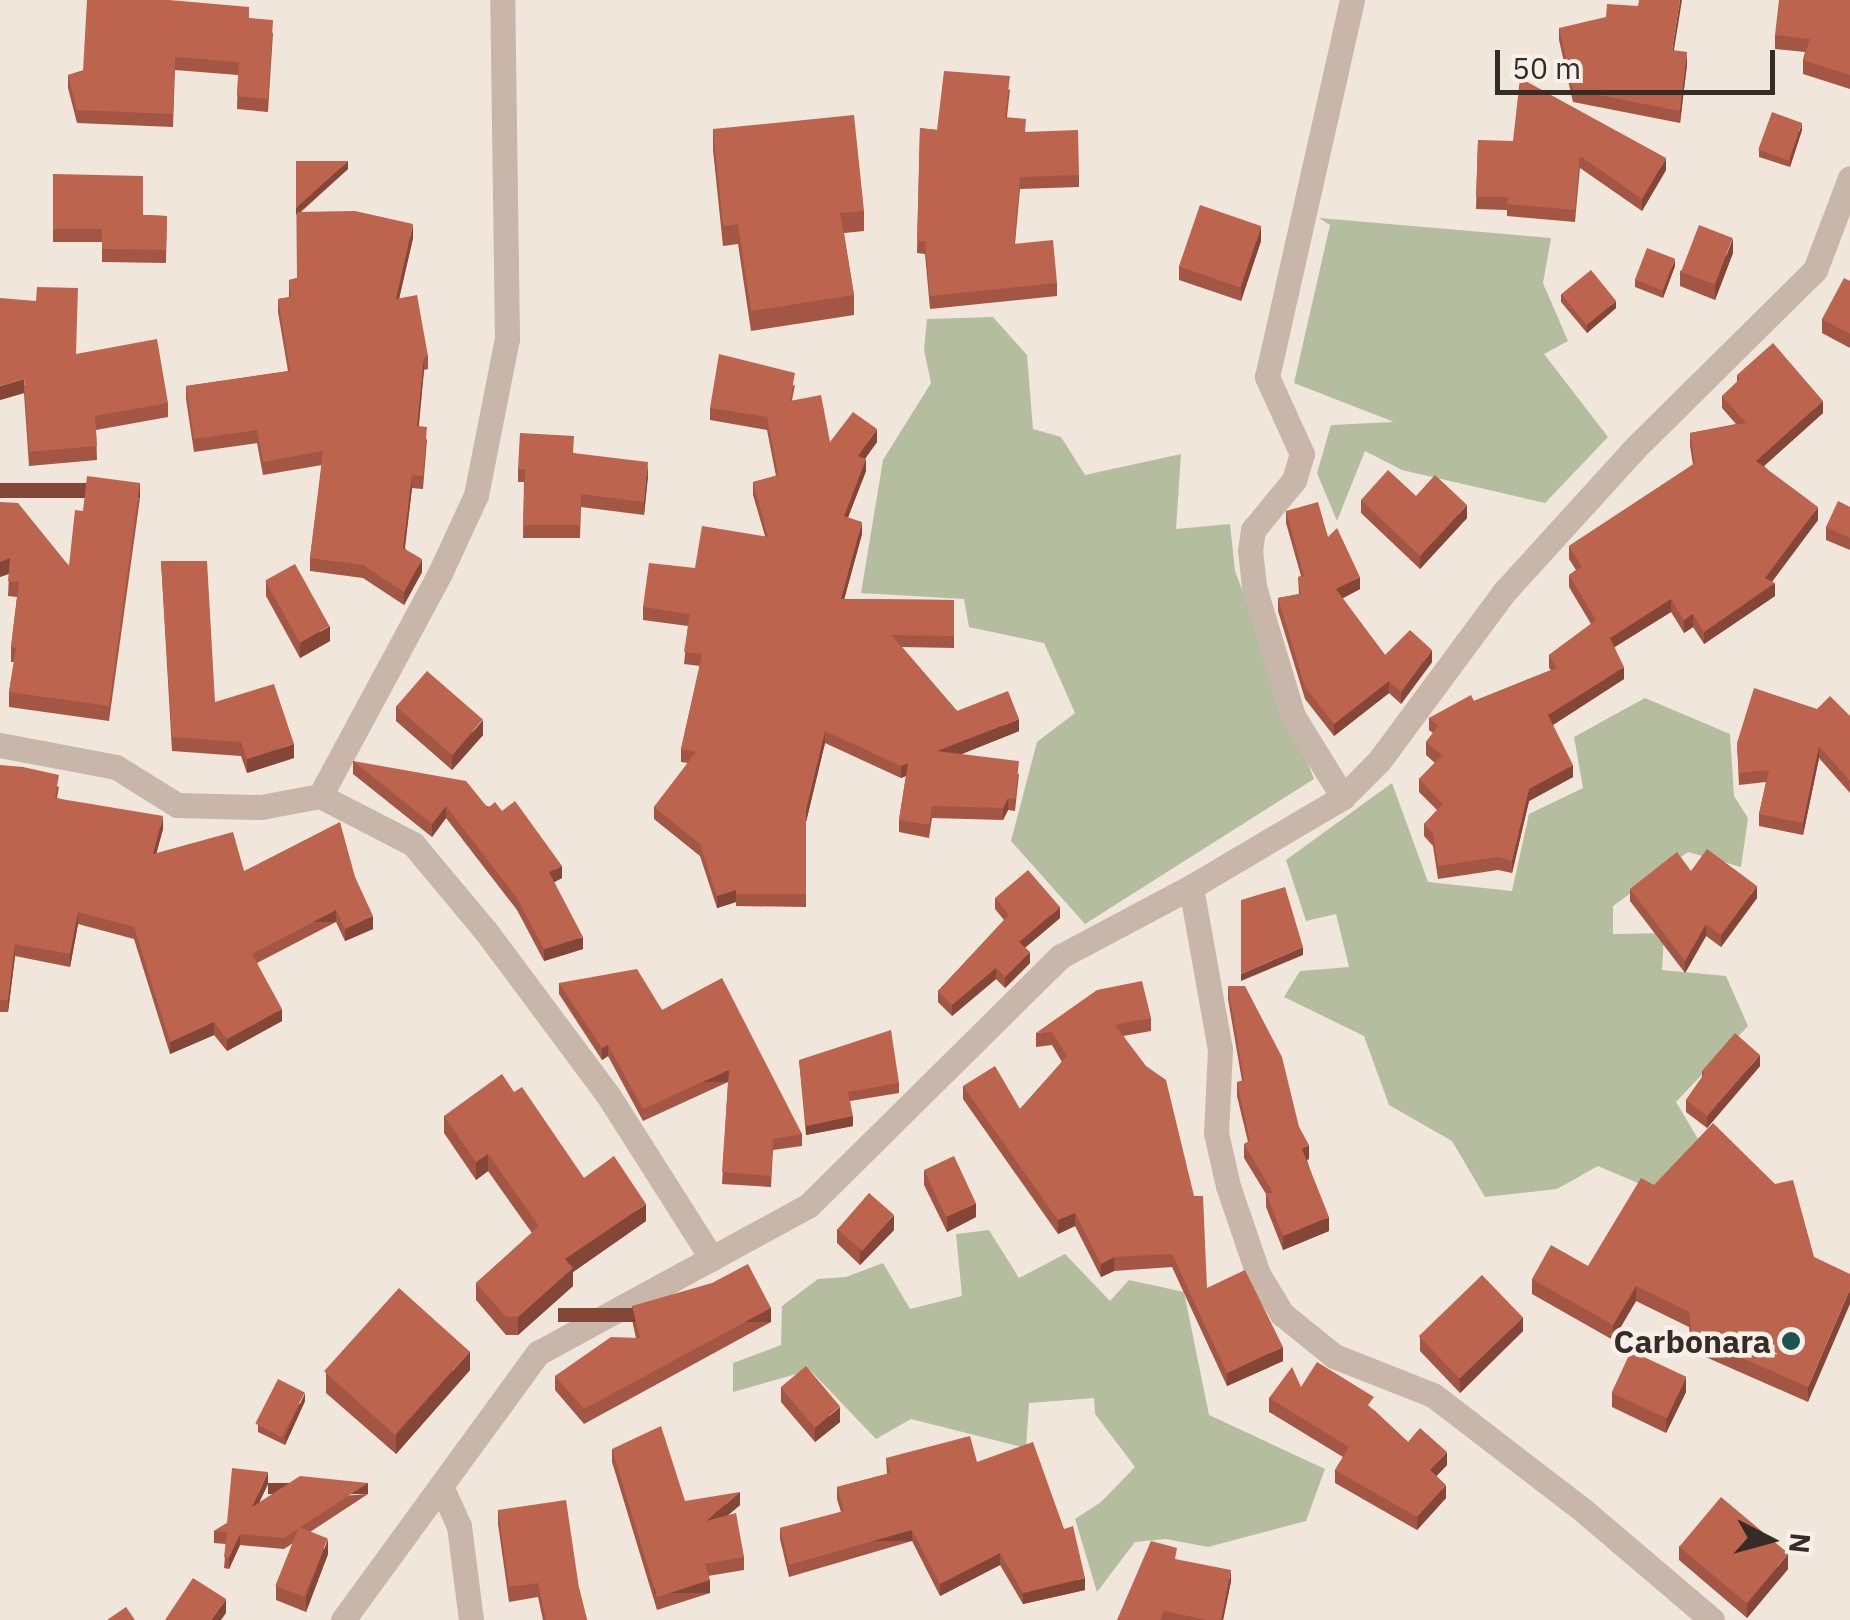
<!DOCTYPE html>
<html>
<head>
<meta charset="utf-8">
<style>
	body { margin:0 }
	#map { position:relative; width:1850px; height:1620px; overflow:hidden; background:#f0e6dc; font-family:"IBM Plex Sans",sans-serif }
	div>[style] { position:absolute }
	.green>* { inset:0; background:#b4be9e }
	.street>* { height:25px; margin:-12.5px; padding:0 12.5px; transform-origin:12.5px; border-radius:12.5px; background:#c7b6a9 }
	.wall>* { inset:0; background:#a35643 }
	.shaded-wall>* { inset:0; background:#844637; transform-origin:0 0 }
	.building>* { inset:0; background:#bd644e; transform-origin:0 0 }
	.dots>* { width:28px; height:28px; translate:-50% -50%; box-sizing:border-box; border:5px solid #f8f0e8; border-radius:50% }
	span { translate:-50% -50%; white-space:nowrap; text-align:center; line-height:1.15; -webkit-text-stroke:9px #f8f0e8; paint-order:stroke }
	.poi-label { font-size:32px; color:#352c28; font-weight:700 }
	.right { translate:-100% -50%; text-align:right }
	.north { position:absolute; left:1720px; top:1490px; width:100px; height:100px; -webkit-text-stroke:8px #f8f0e8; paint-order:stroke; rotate:96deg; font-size:28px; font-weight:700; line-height:40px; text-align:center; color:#352c28 }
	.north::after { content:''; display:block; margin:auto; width:35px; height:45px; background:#352c28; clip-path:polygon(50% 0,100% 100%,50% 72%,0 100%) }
	.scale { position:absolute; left:1495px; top:50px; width:280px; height:45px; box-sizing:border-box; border:5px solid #352c28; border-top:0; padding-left:12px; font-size:30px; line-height:35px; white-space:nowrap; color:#352c28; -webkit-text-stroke:8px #f8f0e8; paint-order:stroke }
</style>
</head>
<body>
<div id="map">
	<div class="green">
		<i style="clip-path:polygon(1319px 218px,1551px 238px,1543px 283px,1568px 341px,1544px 354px,1608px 437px,1545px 503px,1402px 470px,1365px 451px,1337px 521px,1317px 473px,1331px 425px,1394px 422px,1294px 383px,1330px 225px)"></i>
		<i style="clip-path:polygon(993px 317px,1027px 355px,1033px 429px,1061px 437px,1085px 475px,1181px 454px,1176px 529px,1230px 524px,1235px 571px,1314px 779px,1085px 924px,1011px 841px,1037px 742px,1075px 713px,1044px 643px,969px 627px,964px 599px,861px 593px,883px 460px,931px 383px,924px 350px,927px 319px)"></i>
		<i style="clip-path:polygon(1645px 698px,1730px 734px,1734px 796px,1748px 818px,1741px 867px,1688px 852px,1613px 906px,1613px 934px,1664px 933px,1662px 970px,1726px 976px,1748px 1026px,1676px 1102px,1698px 1139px,1652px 1189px,1598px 1166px,1557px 1189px,1485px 1197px,1452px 1141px,1389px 1105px,1364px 1036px,1284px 997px,1300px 971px,1349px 967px,1336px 914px,1306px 921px,1286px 860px,1392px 783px,1428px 882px,1512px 891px,1529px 814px,1583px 788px,1574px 737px)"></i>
		<i style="clip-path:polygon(989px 1230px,1019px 1278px,1065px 1254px,1110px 1301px,1129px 1280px,1184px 1292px,1209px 1415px,1325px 1469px,1306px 1521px,1208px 1547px,1166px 1539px,1135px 1542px,1097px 1592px,1075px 1519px,1101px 1502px,1135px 1467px,1095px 1414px,1094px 1398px,1029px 1403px,1026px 1448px,911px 1419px,876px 1439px,810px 1370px,733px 1392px,733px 1363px,781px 1345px,782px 1306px,818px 1279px,846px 1277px,883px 1263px,910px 1309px,962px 1296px,956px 1234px)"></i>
	</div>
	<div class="street">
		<i style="left:0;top:745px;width:118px;rotate:10.7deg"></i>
		<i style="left:116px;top:767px;width:72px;rotate:31.9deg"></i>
		<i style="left:177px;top:805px;width:84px;rotate:1.4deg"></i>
		<i style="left:261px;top:807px;width:60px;rotate:-10.6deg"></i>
		<i style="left:320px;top:796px;width:105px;rotate:27.3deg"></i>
		<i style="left:413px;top:844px;width:112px;rotate:50.1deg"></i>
		<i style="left:485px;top:930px;width:206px;rotate:53.3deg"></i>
		<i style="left:608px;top:1095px;width:194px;rotate:57.6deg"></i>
		<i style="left:320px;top:796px;width:253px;rotate:-61.7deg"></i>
		<i style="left:440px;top:573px;width:86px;rotate:-65.2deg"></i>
		<i style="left:476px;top:495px;width:159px;rotate:-78.8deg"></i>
		<i style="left:507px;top:339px;width:339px;rotate:-90.8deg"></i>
		<i style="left:1343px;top:797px;width:95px;rotate:-121.7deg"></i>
		<i style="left:1293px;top:716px;width:135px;rotate:-106.8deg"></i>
		<i style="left:1254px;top:587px;width:36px;rotate:-96deg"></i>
		<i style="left:1250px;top:551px;width:21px;rotate:-82deg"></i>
		<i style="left:1253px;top:530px;width:65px;rotate:-50.6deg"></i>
		<i style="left:1294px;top:480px;width:27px;rotate:-73deg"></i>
		<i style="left:1302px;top:454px;width:85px;rotate:-114.4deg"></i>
		<i style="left:1267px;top:377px;width:386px;rotate:-77.3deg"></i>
		<i style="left:1191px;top:887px;width:165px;rotate:79.9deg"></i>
		<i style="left:1220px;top:1049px;width:84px;rotate:92.7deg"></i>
		<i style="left:1216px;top:1133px;width:54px;rotate:77.2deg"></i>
		<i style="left:1228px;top:1186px;width:93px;rotate:71.2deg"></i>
		<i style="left:1258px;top:1274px;width:47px;rotate:59deg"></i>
		<i style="left:1282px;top:1314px;width:67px;rotate:38.9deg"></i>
		<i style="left:1334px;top:1356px;width:106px;rotate:21.5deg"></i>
		<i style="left:1433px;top:1395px;width:190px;rotate:37.5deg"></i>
		<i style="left:1584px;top:1511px;width:168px;rotate:40.4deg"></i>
		<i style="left:441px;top:1486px;width:44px;rotate:65.8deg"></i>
		<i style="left:459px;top:1526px;width:95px;rotate:82.7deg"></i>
		<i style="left:343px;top:1620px;width:331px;rotate:-53.9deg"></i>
		<i style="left:538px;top:1353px;width:309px;rotate:-28.6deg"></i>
		<i style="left:809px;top:1205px;width:354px;rotate:-44.7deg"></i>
		<i style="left:1061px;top:956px;width:147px;rotate:-28deg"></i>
		<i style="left:1191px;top:887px;width:177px;rotate:-30.6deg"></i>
		<i style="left:1343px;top:797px;width:51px;rotate:-45deg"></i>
		<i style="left:1379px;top:761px;width:212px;rotate:-53.5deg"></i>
		<i style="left:1505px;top:591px;width:193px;rotate:-47.7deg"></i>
		<i style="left:1635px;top:448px;width:253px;rotate:-44.7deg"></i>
		<i style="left:1815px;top:270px;width:98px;rotate:-69.2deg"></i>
	</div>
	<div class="wall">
		<i style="clip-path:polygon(1850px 0,1850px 89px,1803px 74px,1803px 60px,1805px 52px,1775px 49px,1775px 35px)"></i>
		<i style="clip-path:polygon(249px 18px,273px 33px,268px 112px,237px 109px,238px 75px,175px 70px,173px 127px,77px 123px,68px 88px,68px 75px)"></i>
		<i style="clip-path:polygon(1559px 28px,1673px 50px,1687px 64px,1680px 123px,1573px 102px,1559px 40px)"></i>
		<i style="clip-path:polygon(1010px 89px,1007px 117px,1079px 175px,1079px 187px,1020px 189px,1015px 244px,1057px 283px,1057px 296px,930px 309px,925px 254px,917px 253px,920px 128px,937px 130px)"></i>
		<i style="clip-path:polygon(713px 129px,864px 211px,864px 231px,844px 233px,854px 295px,854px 315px,751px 331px,738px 244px,723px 246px,713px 150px)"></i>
		<i style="clip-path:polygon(1802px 130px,1790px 167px,1759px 157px,1759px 150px)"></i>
		<i style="clip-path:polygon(1478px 140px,1666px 170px,1642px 211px,1580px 168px,1575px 222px,1507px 216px,1507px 210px,1476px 209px)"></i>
		<i style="clip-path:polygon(296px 161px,348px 169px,301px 212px,413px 238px,399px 299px,428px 356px,428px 369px,424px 370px,419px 426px,427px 440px,423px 489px,412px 488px,405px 548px,422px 572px,404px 605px,363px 578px,310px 571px,310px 558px,322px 465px,263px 475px,257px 443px,194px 452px,186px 399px,186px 386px,288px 371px,278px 312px,278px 299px,289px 297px,289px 280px,297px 278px)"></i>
		<i style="clip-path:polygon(53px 174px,143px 215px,167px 216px,166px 263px,102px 262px,102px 242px,53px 242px)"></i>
		<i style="clip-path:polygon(1261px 241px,1241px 301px,1179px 280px,1179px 266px)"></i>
		<i style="clip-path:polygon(1733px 253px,1715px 300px,1680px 286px,1680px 271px)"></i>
		<i style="clip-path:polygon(1675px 266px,1663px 298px,1635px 287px,1635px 280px)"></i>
		<i style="clip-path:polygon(1850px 281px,1850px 348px,1822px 333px,1822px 319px)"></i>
		<i style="clip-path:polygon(1561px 294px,1616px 308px,1587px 333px,1561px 302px)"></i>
		<i style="clip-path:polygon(76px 354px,168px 403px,168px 417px,96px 430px,97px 460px,29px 466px,24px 393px,0 400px)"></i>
		<i style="clip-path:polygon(1737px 375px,1823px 413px,1764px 466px,1818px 520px,1772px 582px,1775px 596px,1704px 644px,1693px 627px,1684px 633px,1671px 612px,1614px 647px,1624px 679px,1553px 725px,1573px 777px,1529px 801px,1512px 873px,1498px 870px,1438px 879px,1433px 846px,1424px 836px,1424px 824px,1437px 810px,1419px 792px,1419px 779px,1435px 763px,1426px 755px,1426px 742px,1433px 733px,1429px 730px,1429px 718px,1474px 701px,1551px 670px,1549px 668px,1549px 655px,1591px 624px,1569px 587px,1569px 575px,1576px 570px,1569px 559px,1569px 546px,1693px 465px,1690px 446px,1690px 433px,1736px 424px,1722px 408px,1722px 396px,1737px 382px)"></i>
		<i style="clip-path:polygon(795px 385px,792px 400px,830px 442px,877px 442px,865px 459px,866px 471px,848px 517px,862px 534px,844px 599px,954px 600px,954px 648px,902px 647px,957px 711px,1019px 731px,961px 754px,1019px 774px,1015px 811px,1008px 810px,1003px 820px,932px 818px,929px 838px,899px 832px,899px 820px,906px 776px,901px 778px,825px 743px,806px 822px,806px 907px,736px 906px,736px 902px,717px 908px,700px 856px,654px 819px,654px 807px,688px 763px,681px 762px,681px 749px,700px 666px,684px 664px,688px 626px,643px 620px,643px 607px,695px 568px,765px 536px,753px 495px,753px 482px,776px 476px,767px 430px,710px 420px,710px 408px)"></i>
		<i style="clip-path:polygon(573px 453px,648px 476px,644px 515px,581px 507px,580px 538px,523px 538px,524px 482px,518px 482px,518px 469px)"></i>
		<i style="clip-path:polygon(1416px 496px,1467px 518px,1420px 569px,1361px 513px,1361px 500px)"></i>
		<i style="clip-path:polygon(140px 498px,109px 721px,9px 707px,9px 692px,14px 662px,11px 662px,11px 647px,17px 597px,8px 596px,9px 574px,0 577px,0 502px,69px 566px,83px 511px)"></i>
		<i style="clip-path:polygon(1850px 507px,1850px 550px,1826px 540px,1826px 527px)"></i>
		<i style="clip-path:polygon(1286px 511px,1328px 537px,1360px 589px,1342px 598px,1385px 655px,1432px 662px,1401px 704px,1389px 693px,1334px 736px,1305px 699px,1278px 611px,1278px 598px,1299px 594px,1298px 577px,1301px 576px,1286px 523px)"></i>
		<i style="clip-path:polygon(161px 561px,215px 702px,294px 758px,247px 773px,241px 756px,172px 751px)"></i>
		<i style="clip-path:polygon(266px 581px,330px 641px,300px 658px,266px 596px)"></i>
		<i style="clip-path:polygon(396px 706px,483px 735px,452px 770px,396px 721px)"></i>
		<i style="clip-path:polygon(1817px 709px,1850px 716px,1850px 793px,1819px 758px,1803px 835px,1759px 826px,1759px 814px,1766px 782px,1739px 785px,1737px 743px)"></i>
		<i style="clip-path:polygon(353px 761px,502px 811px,562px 878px,554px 882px,583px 949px,544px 961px,517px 910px,446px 818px,432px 837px,353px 774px)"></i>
		<i style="clip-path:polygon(0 765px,59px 787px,57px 798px,163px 829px,156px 853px,244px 871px,355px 877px,373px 929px,345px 941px,336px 922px,257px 963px,282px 1021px,227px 1051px,214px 1035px,170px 1054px,134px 939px,78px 924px,70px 967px,15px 956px,8px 1012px,0 1012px)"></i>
		<i style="clip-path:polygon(1691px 871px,1757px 898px,1721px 947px,1706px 936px,1685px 973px,1630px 901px,1630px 889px)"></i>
		<i style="clip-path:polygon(995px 898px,1060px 918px,1025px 947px,1030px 963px,1005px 988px,996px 979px,952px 1016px,938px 1002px,938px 991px,1004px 920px,995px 909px)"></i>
		<i style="clip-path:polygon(559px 983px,662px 1010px,802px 1134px,802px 1146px,773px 1150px,771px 1187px,722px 1184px,728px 1082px,643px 1121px,608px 1056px,602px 1060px,559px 994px)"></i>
		<i style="clip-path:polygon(1228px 986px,1299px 1127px,1309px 1159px,1307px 1160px,1329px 1231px,1283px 1250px,1266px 1207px,1266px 1194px,1244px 1158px,1244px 1144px,1248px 1142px,1237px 1096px,1237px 1082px,1242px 1081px,1228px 999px)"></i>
		<i style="clip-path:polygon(1151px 1018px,1151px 1031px,1123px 1036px,1207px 1288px,1283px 1361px,1227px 1386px,1172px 1267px,1114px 1271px,1101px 1277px,1075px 1226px,1058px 1234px,963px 1099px,963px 1086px,1020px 1109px,1062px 1062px,1052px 1045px,1036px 1047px,1036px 1033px)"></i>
		<i style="clip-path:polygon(799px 1060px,899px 1083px,899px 1093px,850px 1101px,853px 1126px,806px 1135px)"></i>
		<i style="clip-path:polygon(1760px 1066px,1707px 1128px,1686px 1112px,1686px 1100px,1702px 1077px,1702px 1071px)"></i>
		<i style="clip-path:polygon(514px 1092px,584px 1178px,646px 1221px,573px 1272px,573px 1286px,518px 1335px,506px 1335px,476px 1300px,476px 1283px,532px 1233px,488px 1171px,476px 1180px,444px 1133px,444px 1116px)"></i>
		<i style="clip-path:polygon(924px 1170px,976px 1217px,947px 1232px,924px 1185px)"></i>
		<i style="clip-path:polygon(1654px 1185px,1814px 1257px,1808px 1402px,1692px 1351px,1689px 1327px,1636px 1301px,1613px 1340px,1532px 1294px,1532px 1279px,1588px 1266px)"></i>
		<i style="clip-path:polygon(837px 1229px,894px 1230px,860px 1265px,837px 1243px)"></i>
		<i style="clip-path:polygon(632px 1306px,771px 1322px,584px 1424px,555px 1390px,555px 1376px,636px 1338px,632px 1320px)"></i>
		<i style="clip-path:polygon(1523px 1331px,1460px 1393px,1420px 1351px,1420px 1337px)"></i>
		<i style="clip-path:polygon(470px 1370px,396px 1454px,326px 1393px,326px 1373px)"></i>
		<i style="clip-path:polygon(781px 1387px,840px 1422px,815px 1442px,781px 1402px)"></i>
		<i style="clip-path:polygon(1301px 1387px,1374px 1410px,1408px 1442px,1447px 1465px,1436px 1476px,1446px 1498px,1417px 1530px,1335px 1483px,1335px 1470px,1343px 1457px,1269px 1412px,1269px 1398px)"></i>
		<i style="clip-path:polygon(1686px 1392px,1666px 1433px,1612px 1407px,1612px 1393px)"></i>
		<i style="clip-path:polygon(305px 1401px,285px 1445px,258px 1432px,258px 1425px)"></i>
		<i style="clip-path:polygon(612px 1449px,685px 1501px,740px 1505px,728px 1515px,744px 1557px,744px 1570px,708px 1576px,710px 1593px,657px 1610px,612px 1462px)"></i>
		<i style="clip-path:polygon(886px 1458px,977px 1462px,1085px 1590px,1023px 1604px,1000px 1565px,940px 1596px,912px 1541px,789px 1577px,780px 1539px,780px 1528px,841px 1512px,837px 1499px,837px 1487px,887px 1474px)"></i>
		<i style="clip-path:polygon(268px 1484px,259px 1502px,368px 1494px,310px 1532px,328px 1554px,306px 1612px,276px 1600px,276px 1586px,293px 1543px,284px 1549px,240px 1545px,229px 1569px,224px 1568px,226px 1544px,214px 1543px,214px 1531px,227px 1523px)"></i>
		<i style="clip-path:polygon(498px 1510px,579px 1588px,587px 1620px,543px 1620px,538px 1597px,509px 1602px,498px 1524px)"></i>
		<i style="clip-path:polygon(1679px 1546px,1788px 1569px,1747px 1618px,1679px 1560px)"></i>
		<i style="clip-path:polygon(1177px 1560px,1231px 1581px,1223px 1620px,1117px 1620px)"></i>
	</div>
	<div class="shaded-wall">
		<i style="clip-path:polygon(1680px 0,1682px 0,1672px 62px,1672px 50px)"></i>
		<i style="clip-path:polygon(1687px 52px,1687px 64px,1680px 123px,1680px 111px)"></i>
		<i style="clip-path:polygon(1802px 123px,1802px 130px,1790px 167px,1790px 160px)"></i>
		<i style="clip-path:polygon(1666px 158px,1666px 170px,1642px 211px,1642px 199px)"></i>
		<i style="clip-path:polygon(348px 161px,348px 169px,296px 215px,296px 208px)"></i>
		<i style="clip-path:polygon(413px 224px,413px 238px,396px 312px,396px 299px)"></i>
		<i style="clip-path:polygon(1261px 226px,1261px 241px,1241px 301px,1241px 287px)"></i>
		<i style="clip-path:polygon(1733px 238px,1733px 253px,1715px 300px,1715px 285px)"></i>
		<i style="clip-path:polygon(1675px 259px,1675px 266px,1663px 298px,1663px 290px)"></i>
		<i style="clip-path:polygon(1616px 301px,1616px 308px,1587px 333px,1587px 325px)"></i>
		<i style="clip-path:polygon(424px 357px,424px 370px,417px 439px,417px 426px)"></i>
		<i style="clip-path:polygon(24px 379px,24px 393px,0 400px,0 386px)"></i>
		<i style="clip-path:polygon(1823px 401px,1823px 413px,1756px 473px,1756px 461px)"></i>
		<i style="clip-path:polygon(877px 429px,877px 442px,858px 468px,858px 456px)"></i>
		<i style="clip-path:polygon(866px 459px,866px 471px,844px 528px,844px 516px)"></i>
		<i style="clip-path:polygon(648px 462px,648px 476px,644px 515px,644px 502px)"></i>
		<i style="clip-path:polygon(412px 475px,412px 488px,403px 561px,403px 548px)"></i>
		<i style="left:140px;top:483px;width:15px;height:225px;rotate:90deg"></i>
		<i style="clip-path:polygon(1467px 505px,1467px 518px,1420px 569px,1420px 556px)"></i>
		<i style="clip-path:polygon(1818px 507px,1818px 520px,1766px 589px,1775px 583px,1775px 596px,1704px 644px,1704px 632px,1765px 578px)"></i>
		<i style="clip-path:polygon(862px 522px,862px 534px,841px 611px,841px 599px)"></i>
		<i style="clip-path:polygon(10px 558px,10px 573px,0 577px,0 562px)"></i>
		<i style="clip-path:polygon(422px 559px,422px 572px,404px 605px,404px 592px)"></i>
		<i style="clip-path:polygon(1360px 577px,1360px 589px,1336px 602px,1336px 589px)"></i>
		<i style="clip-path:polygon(1671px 599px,1671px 612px,1610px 650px,1610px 638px)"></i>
		<i style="clip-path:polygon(1693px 614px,1693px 627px,1684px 633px,1684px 620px)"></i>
		<i style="clip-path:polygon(330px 626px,330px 641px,300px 658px,300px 643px)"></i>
		<i style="clip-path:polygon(1432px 650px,1432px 662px,1401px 704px,1401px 692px)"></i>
		<i style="clip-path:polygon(1624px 667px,1624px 679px,1548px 728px,1548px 715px)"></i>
		<i style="clip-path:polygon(1389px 681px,1389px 693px,1334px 736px,1334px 724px)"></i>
		<i style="clip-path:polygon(1019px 719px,1019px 731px,937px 764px,937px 751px)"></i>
		<i style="clip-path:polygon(483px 720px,483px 735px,452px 770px,452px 756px)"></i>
		<i style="clip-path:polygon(825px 731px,825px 743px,806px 822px,806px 907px,806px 810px)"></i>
		<i style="clip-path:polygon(294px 744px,294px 758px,247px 773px,247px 759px)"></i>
		<i style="clip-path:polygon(1819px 746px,1819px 758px,1803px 835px,1803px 823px)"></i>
		<i style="clip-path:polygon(908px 763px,908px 775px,901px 778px,901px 766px)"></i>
		<i style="clip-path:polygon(1573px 765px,1573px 777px,1529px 801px,1512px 873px,1512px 861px,1529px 789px)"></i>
		<i style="clip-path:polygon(1008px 798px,1008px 810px,1003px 820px,1003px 808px)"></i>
		<i style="clip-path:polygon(446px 806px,446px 818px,432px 837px,432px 824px)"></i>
		<i style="clip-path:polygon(163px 816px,163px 829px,153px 866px,153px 854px)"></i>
		<i style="clip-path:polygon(562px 866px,562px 878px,549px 885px,549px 872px)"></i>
		<i style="clip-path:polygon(1757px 886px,1757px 898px,1721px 947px,1721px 935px)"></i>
		<i style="clip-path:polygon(736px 890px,736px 902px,717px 908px,717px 896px)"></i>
		<i style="clip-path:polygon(1060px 907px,1060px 918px,1019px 953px,1019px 942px)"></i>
		<i style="left:336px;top:910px;width:12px;height:95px;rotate:90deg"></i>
		<i style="clip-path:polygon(78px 912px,78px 924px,70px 967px,70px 954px)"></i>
		<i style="clip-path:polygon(373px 916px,373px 929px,345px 941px,345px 929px)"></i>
		<i style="clip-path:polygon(1706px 924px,1706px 936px,1685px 973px,1685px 961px)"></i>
		<i style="clip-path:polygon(583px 937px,583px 949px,544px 961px,544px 949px)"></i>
		<i style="clip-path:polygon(15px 944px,15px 956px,8px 1012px,8px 1000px)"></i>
		<i style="clip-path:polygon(1303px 947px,1303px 955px,1241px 981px,1241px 974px)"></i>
		<i style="clip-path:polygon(1030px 952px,1030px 963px,1005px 988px,1005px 977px)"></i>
		<i style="clip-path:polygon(996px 968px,996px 979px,952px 1016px,952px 1005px)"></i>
		<i style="clip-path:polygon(282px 1009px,282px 1021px,227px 1051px,227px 1039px)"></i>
		<i style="clip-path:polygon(214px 1022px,214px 1035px,170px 1054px,170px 1042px)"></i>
		<i style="clip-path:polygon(608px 1045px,608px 1056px,602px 1060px,602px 1048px)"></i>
		<i style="clip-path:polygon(1760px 1055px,1760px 1066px,1707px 1128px,1707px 1116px)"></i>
		<i style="left:729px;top:1070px;width:12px;height:94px;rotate:90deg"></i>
		<i style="clip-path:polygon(853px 1116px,853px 1126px,806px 1135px,806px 1126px)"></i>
		<i style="clip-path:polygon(1309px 1145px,1309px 1159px,1302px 1162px,1302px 1149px)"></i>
		<i style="clip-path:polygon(488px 1154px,488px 1171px,476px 1180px,476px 1162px)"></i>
		<i style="clip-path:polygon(976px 1203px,976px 1217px,947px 1232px,947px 1217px)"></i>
		<i style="clip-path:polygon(646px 1204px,646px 1221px,573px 1272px,573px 1286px,518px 1335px,518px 1317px,565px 1259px)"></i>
		<i style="clip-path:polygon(1075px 1213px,1075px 1226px,1058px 1234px,1058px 1220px)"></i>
		<i style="clip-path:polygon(894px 1215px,894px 1230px,860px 1265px,860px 1251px)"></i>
		<i style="clip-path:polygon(1329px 1217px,1329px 1231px,1283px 1250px,1283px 1236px)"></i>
		<i style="clip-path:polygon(1114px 1257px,1114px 1271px,1101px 1277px,1101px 1264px)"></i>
		<i style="clip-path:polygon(1636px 1286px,1636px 1301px,1613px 1340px,1613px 1325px)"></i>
		<i style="clip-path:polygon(1850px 1289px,1850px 1304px,1808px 1402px,1808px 1387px)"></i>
		<i style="left:771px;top:1308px;width:14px;height:213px;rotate:90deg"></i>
		<i style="clip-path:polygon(1523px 1317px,1523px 1331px,1460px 1393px,1460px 1378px)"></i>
		<i style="clip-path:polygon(1283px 1347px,1283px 1361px,1227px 1386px,1227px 1373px)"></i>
		<i style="clip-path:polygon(470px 1351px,470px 1370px,396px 1454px,396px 1435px)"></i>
		<i style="clip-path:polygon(1686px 1377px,1686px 1392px,1666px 1433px,1666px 1419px)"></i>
		<i style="clip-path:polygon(305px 1393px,305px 1401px,285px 1445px,285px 1437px)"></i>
		<i style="clip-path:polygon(840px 1407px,840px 1422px,815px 1442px,815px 1428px)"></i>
		<i style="clip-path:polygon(1447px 1452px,1447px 1465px,1430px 1483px,1430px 1470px)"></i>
		<i style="clip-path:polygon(268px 1472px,268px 1484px,252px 1518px,252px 1507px)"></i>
		<i style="left:368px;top:1483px;width:11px;height:100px;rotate:90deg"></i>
		<i style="clip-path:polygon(1446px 1485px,1446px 1498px,1417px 1530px,1417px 1517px)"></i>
		<i style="clip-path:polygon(740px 1492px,740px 1505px,706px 1534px,706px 1521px)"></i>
		<i style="left:912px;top:1530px;width:11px;height:128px;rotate:90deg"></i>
		<i style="clip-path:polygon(240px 1534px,240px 1545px,229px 1569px,229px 1558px)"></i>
		<i style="clip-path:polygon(328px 1539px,328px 1554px,306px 1612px,306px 1597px)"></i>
		<i style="clip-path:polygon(1000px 1553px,1000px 1565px,940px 1596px,940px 1584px)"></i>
		<i style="clip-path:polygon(1788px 1554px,1788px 1569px,1747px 1618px,1747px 1604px)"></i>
		<i style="clip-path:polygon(1231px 1570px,1231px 1581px,1223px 1620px,1221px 1620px)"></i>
		<i style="clip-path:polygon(1085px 1578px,1085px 1590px,1023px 1604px,1023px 1593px)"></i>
		<i style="left:710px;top:1580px;width:13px;height:56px;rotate:90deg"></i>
		<i style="clip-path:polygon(226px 1599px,226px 1613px,221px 1620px,211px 1620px)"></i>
	</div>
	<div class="building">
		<i style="clip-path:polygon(87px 0,169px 0,249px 7px,249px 18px,273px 20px,268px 99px,237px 96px,239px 62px,175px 57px,173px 114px,77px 110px,68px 75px,83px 71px)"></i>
		<i style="clip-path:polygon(1639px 0,1680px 0,1672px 50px,1687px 52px,1680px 111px,1573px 90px,1559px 28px,1606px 17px,1607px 4px,1638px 6px)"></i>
		<i style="clip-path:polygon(1779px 0,1850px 0,1850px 75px,1803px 60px,1810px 39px,1775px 35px)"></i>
		<i style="clip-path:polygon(944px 71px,1010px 76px,1005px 117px,1026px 119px,1025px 132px,1078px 130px,1079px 175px,1020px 177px,1014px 244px,1053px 240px,1057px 283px,930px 296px,925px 241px,917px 241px,920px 128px,937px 130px)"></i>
		<i style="clip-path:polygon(1520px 78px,1666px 158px,1642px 199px,1580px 156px,1575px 210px,1507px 204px,1508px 197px,1476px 197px,1478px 140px,1513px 141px)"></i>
		<i style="left:1772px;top:112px;width:32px;height:40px;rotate:20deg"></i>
		<i style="clip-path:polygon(854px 115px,864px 211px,840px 213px,854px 295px,751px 311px,738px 224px,723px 226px,713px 129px)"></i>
		<i style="clip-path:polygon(296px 161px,348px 161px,296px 208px)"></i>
		<i style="clip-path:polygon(53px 174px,143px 176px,143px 215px,167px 216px,166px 250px,102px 249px,102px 229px,53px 229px)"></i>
		<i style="left:1200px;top:205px;width:65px;height:65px;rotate:19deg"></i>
		<i style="clip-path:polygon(355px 211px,413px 224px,396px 299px,417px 295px,428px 356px,424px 357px,417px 426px,427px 427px,423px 476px,412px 475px,403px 548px,422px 559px,404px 592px,363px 565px,310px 558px,323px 451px,263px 462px,257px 430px,194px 439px,186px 386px,290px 371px,278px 299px,291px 297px,289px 280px,297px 278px,297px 212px)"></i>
		<i style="left:1699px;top:225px;width:36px;height:50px;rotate:21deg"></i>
		<i style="left:1647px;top:248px;width:30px;height:34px;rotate:21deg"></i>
		<i style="left:1591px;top:270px;width:40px;height:38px;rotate:51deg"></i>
		<i style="clip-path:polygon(1844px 278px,1850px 281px,1850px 334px,1822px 319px)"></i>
		<i style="clip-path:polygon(37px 287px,78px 288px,76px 354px,157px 339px,168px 403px,95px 416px,97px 446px,29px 452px,24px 379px,0 386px,0 298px,36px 301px)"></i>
		<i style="clip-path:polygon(1773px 343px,1823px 401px,1756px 461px,1818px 507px,1765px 578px,1775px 583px,1704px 632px,1693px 614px,1684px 620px,1671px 599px,1610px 638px,1624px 667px,1548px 715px,1573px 765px,1529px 789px,1512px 861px,1498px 857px,1438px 866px,1433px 833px,1424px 824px,1443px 804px,1419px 779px,1442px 755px,1426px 742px,1438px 726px,1429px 718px,1471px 695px,1474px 701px,1557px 668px,1549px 655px,1596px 620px,1569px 575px,1582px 567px,1569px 546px,1695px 463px,1690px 433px,1746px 423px,1722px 396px,1740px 379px,1737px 375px)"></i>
		<i style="clip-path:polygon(719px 354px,795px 373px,790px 401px,821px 395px,830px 442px,853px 412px,877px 429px,858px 456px,866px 459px,844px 516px,862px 522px,841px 599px,954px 600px,954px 636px,891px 635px,957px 711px,1008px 691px,1019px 719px,937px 751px,1019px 761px,1015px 799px,1008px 798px,1003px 808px,932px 806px,929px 825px,899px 820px,908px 763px,901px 766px,825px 731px,806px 810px,806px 894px,736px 894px,736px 890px,717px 896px,700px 844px,654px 807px,696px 752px,681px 749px,702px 654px,684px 652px,690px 614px,643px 607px,649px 563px,695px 568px,702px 526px,768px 537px,753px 482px,778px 475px,767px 417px,710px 408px)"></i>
		<i style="clip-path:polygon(520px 433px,574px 436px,573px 453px,648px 462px,644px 502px,581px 494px,580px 525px,523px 525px,525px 469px,518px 469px)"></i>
		<i style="clip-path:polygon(1388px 470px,1416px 496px,1435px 475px,1467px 505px,1420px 556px,1361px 500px)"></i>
		<i style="clip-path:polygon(87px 476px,140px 483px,109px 706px,9px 692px,16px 648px,11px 647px,19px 582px,8px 581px,10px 558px,0 562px,0 502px,18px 503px,69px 566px,75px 510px,83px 511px)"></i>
		<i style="clip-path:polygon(1838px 501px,1850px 507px,1850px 538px,1826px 527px)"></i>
		<i style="clip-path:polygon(1318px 502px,1328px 537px,1337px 528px,1360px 577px,1336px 589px,1385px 655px,1410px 630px,1432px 650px,1401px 692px,1389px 681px,1334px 724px,1305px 687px,1278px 598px,1301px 594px,1298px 577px,1304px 576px,1286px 511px)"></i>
		<i style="clip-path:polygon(161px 561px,207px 561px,215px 702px,274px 684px,294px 744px,247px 759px,241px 742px,172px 737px)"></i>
		<i style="left:295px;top:564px;width:71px;height:34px;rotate:61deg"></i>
		<i style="left:427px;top:671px;width:74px;height:47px;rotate:41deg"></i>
		<i style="clip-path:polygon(1754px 688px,1817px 709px,1830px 696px,1850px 716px,1850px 781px,1819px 746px,1803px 823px,1759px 814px,1769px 770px,1739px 773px,1737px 743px)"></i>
		<i style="clip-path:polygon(353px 761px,466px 781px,488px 808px,495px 802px,502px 811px,515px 801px,562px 866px,549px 872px,583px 937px,544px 949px,517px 898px,446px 806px,432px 824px)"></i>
		<i style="clip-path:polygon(0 765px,23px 767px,59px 775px,55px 798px,163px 816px,153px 854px,233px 832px,244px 871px,340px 822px,355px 877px,373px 916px,345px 929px,336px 910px,252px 954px,282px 1009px,227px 1039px,214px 1022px,170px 1042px,134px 927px,78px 912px,70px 954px,15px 944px,8px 1000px,0 1000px)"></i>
		<i style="clip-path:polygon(1707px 849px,1757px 886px,1721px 935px,1706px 924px,1685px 961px,1630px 889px,1677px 852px,1691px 871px)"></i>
		<i style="clip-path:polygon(1028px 870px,1060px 907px,1019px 942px,1030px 952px,1005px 977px,996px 968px,952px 1005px,938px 991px,1009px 915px,995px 898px)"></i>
		<i style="clip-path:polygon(1285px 887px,1303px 947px,1241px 974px,1241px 900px)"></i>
		<i style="clip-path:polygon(637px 969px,662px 1010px,722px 978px,802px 1134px,773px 1139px,771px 1176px,722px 1172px,729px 1070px,643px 1109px,608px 1045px,602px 1048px,559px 983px)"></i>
		<i style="clip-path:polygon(1142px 981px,1151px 1018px,1115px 1025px,1146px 1066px,1166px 1080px,1194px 1196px,1203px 1196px,1207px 1288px,1245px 1270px,1283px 1347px,1227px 1373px,1172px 1254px,1114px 1257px,1101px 1264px,1075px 1213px,1058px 1220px,963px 1086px,995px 1066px,1020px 1109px,1067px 1056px,1052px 1032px,1036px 1033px,1097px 990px)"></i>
		<i style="clip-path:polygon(1228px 986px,1245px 986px,1282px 1057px,1299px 1127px,1309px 1145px,1302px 1149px,1329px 1217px,1283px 1236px,1266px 1193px,1273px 1193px,1244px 1144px,1250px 1141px,1237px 1082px,1244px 1080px)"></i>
		<i style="clip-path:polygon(891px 1030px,899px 1083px,848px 1092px,853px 1116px,806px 1126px,799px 1060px)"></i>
		<i style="clip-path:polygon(1735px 1033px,1760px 1055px,1707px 1116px,1686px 1100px,1705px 1073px,1702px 1071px)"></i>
		<i style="clip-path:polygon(502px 1074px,514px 1092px,522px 1087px,584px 1178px,614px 1156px,646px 1204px,565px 1259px,573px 1268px,518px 1317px,506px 1317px,476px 1283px,539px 1226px,488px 1154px,476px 1162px,444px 1116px)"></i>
		<i style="clip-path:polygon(1713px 1123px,1775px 1184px,1793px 1180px,1814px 1257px,1850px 1274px,1850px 1289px,1808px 1387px,1692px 1336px,1689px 1312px,1636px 1286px,1613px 1325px,1532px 1279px,1551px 1245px,1588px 1266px,1641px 1178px,1654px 1185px)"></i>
		<i style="left:954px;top:1156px;width:52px;height:33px;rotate:65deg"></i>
		<i style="left:869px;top:1193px;width:33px;height:48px;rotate:41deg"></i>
		<i style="clip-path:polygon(748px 1264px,771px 1308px,584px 1409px,555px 1376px,611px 1337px,640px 1338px,632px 1306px,712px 1283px)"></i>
		<i style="left:1482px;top:1275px;width:59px;height:88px;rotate:46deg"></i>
		<i style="left:399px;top:1288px;width:95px;height:112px;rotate:42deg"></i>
		<i style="left:1631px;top:1351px;width:61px;height:46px;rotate:25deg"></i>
		<i style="clip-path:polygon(1317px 1362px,1374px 1397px,1368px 1405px,1408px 1442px,1420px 1428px,1447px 1452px,1430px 1470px,1446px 1485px,1417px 1517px,1335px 1470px,1349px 1447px,1269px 1398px,1292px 1367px,1301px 1387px)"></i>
		<i style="left:806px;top:1366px;width:53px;height:33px;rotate:50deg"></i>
		<i style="left:278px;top:1379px;width:30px;height:50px;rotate:27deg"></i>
		<i style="clip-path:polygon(661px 1426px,685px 1501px,740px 1492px,706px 1521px,736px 1513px,744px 1557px,705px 1564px,710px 1580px,657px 1597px,612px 1449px)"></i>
		<i style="clip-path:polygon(970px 1436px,977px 1462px,1033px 1442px,1064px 1529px,1073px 1526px,1085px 1578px,1023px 1593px,1000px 1553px,940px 1584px,912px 1530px,789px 1565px,780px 1528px,844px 1511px,837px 1487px,890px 1473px,886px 1458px)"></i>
		<i style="clip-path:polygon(232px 1468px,268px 1472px,252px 1507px,300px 1476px,368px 1483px,284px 1538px,240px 1534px,229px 1558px,224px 1557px,227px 1532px,214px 1531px,227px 1523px)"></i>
		<i style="left:1721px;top:1497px;width:88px;height:65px;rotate:40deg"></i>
		<i style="clip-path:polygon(566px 1500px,579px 1588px,587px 1620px,546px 1620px,538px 1583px,509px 1587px,498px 1510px)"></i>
		<i style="left:299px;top:1527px;width:31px;height:63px;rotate:22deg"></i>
		<i style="clip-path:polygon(1151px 1541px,1177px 1548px,1175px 1559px,1231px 1570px,1221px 1620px,1207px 1620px,1164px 1611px,1160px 1620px,1117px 1620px)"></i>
		<i style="clip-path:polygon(193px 1578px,226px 1599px,211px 1620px,165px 1620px)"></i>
		<i style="clip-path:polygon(126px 1607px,135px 1620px,107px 1620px)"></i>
	</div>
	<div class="dots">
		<i style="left:1791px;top:1341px;background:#215253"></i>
	</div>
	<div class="poi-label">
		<span class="right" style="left:1771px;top:1341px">Carbonara</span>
	</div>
	<div class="north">N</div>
	<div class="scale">50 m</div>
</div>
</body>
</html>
